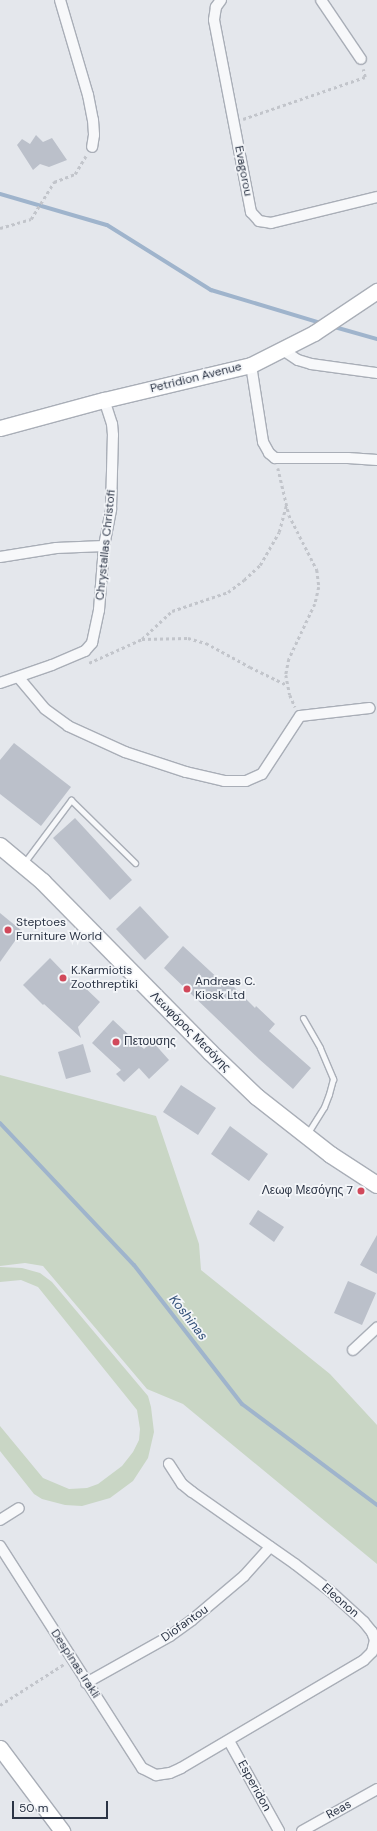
<!DOCTYPE html>
<html>
<head>
<meta charset="utf-8">
<style>
  body { margin:0 }
  #map { position:relative; width:377px; height:1831px; overflow:hidden; background:#e4e7ec; font-family:"DM Sans",sans-serif }
  div>[style] { position:absolute }
  .green>* { inset:0; background:#c9d6c5 }
  .stream>* { height:4px; margin:-2px; padding:0 2px; transform-origin:2px; border-radius:2px; background:#9fb4cc }
  .building>* { inset:0; background:#bbc0ca }
  .path>* { height:2.5px; margin-top:-1.25px; transform-origin:0; background:repeating-linear-gradient(90deg,#c2c5cb 0 3px,transparent 0 6px) }
  .roads { filter:drop-shadow(1px 0 #a9aeb7) drop-shadow(-1px 0 #a9aeb7) drop-shadow(0 1px #a9aeb7) drop-shadow(0 -1px #a9aeb7) }
  .lane>* { height:5px; margin:-2.5px; padding:0 2.5px; transform-origin:2.5px; border-radius:2.5px; background:#f7f8fa }
  .street>* { height:10px; margin:-5px; padding:0 5px; transform-origin:5px; border-radius:5px; background:#f7f8fa }
  .secondary>* { height:15px; margin:-7.5px; padding:0 7.5px; transform-origin:7.5px; border-radius:7.5px; background:#fff }
  .primary>* { height:16px; margin:-8px; padding:0 8px; transform-origin:8px; border-radius:8px; background:#fff }
  .dots>* { width:11px; height:11px; translate:-50% -50%; box-sizing:border-box; border:2px solid #f4f6f9; border-radius:50% }
  span { translate:-50% -50%; white-space:nowrap; text-align:center; line-height:1.15; -webkit-text-stroke:3.5px #f4f6f9; paint-order:stroke }
  .street-label { font-size:12px; color:#2b3445 }
  .poi-label { font-size:12px; color:#2b3445 }
  .left { translate:0 -50%; text-align:left }
  .right { translate:-100% -50%; text-align:right }
  .water-label { font-size:13px; color:#34527a; font-style:italic }
  .scale { position:absolute; left:12px; top:1801px; width:96px; height:18px; box-sizing:border-box; border:2px solid #2b3445; border-top:0; padding-left:5px; font-size:12px; line-height:14px; white-space:nowrap; color:#2b3445; -webkit-text-stroke:3px #f4f6f9; paint-order:stroke }
</style>
</head>
<body>
<div id="map">
  <div class="green">
    <div style="clip-path:polygon(0 1075px,156px 1116px,199px 1244px,201px 1270px,330px 1374px,377px 1425px,377px 1564px,183px 1404px,147px 1389px,43px 1266px,25px 1263px,0 1266px)"></div>
    <div style="clip-path:polygon(0 1267px,22px 1268px,40px 1273px,52px 1282px,148px 1396px,151px 1407px,154px 1432px,148px 1458px,133px 1481px,110px 1498px,82px 1506px,65px 1505px,42px 1499px,34px 1494px,0 1451px,0 1426px,43px 1478px,69px 1489px,87px 1488px,98px 1484px,122px 1466px,133px 1452px,139px 1440px,140px 1429px,137px 1410px,38px 1287px,21px 1280px,0 1282px)"></div>
  </div>
  <div class="stream">
    <div style="left:0;top:194px;width:111px;rotate:16.2deg"></div>
    <div style="left:107px;top:225px;width:123px;rotate:32deg"></div>
    <div style="left:211px;top:290px;width:115px;rotate:16.7deg"></div>
    <div style="left:331px;top:326px;width:48px;rotate:15.8deg"></div>
    <div style="left:0;top:1123px;width:195px;rotate:46.7deg"></div>
    <div style="left:134px;top:1265px;width:176px;rotate:52.2deg"></div>
    <div style="left:242px;top:1404px;width:169px;rotate:36.8deg"></div>
  </div>
  <div class="building">
    <div style="clip-path:polygon(36px 135px,43px 142px,52px 138px,67px 160px,49px 167px,40px 164px,33px 170px,17px 145px,22px 139px,30px 144px)"></div>
    <div style="clip-path:polygon(14px 743px,71px 787px,41px 826px,0 794px,0 760px)"></div>
    <div style="clip-path:polygon(75px 818px,132px 880px,110px 900px,53px 838px)"></div>
    <div style="clip-path:polygon(140px 906px,169px 937px,145px 960px,116px 929px)"></div>
    <div style="clip-path:polygon(0 913px,22px 931px,0 962px)"></div>
    <div style="clip-path:polygon(183px 946px,223px 983px,226px 979px,255px 1008px,256px 1006px,275px 1024px,269px 1031px,311px 1068px,293px 1089px,259px 1059px,164px 968px)"></div>
    <div style="clip-path:polygon(50px 958px,76px 985px,79px 982px,100px 1002px,78px 1027px,81px 1038px,44px 1004px,43px 1005px,23px 985px)"></div>
    <div style="clip-path:polygon(113px 1020px,144px 1049px,152px 1041px,169px 1060px,149px 1079px,139px 1068px,124px 1082px,116px 1074px,121px 1070px,92px 1043px)"></div>
    <div style="clip-path:polygon(83px 1044px,91px 1072px,66px 1079px,58px 1052px)"></div>
    <div style="clip-path:polygon(181px 1085px,216px 1108px,198px 1135px,163px 1112px)"></div>
    <div style="clip-path:polygon(230px 1126px,268px 1154px,249px 1181px,211px 1154px)"></div>
    <div style="clip-path:polygon(258px 1210px,284px 1227px,274px 1242px,249px 1224px)"></div>
    <div style="clip-path:polygon(377px 1235px,377px 1274px,360px 1265px)"></div>
    <div style="clip-path:polygon(348px 1281px,376px 1293px,362px 1325px,334px 1313px)"></div>
  </div>
  <div class="path">
    <div style="left:243px;top:119px;width:129px;rotate:-19deg"></div>
    <div style="left:365px;top:77px;width:8px;rotate:-104deg"></div>
    <div style="left:0;top:228px;width:32px;rotate:-16deg"></div>
    <div style="left:31px;top:219px;width:44px;rotate:-58.1deg"></div>
    <div style="left:54px;top:182px;width:22px;rotate:-21deg"></div>
    <div style="left:75px;top:174px;width:21px;rotate:-59deg"></div>
    <div style="left:278px;top:468px;width:48px;rotate:76.8deg"></div>
    <div style="left:289px;top:515px;width:62px;rotate:63deg"></div>
    <div style="left:317px;top:570px;width:17px;rotate:83deg"></div>
    <div style="left:319px;top:587px;width:17px;rotate:103deg"></div>
    <div style="left:315px;top:604px;width:61px;rotate:115.3deg"></div>
    <div style="left:289px;top:659px;width:16px;rotate:101deg"></div>
    <div style="left:286px;top:675px;width:20px;rotate:79deg"></div>
    <div style="left:290px;top:695px;width:13px;rotate:67deg"></div>
    <div style="left:142px;top:639px;width:41px;rotate:-43deg"></div>
    <div style="left:172px;top:611px;width:59px;rotate:-18.7deg"></div>
    <div style="left:228px;top:592px;width:20px;rotate:-37deg"></div>
    <div style="left:244px;top:580px;width:22px;rotate:-43deg"></div>
    <div style="left:260px;top:565px;width:38px;rotate:-60deg"></div>
    <div style="left:279px;top:532px;width:28px;rotate:-75deg"></div>
    <div style="left:89px;top:663px;width:58px;rotate:-24.4deg"></div>
    <div style="left:142px;top:639px;width:46px;rotate:-1.2deg"></div>
    <div style="left:188px;top:638px;width:19px;rotate:16deg"></div>
    <div style="left:206px;top:643px;width:50px;rotate:28.6deg"></div>
    <div style="left:250px;top:667px;width:41px;rotate:25.9deg"></div>
    <div style="left:0;top:1705px;width:76px;rotate:-32.6deg"></div>
  </div>
  <div class="roads">
    <div class="lane">
      <div style="left:24px;top:863px;width:79px;rotate:-53.3deg"></div>
      <div style="left:71px;top:800px;width:90px;rotate:44.5deg"></div>
      <div style="left:303px;top:1018px;width:34px;rotate:60deg"></div>
      <div style="left:320px;top:1048px;width:34px;rotate:67deg"></div>
      <div style="left:333px;top:1079px;width:16px;rotate:105deg"></div>
      <div style="left:329px;top:1094px;width:14px;rotate:111deg"></div>
      <div style="left:324px;top:1107px;width:32px;rotate:122deg"></div>
    </div>
    <div class="street">
      <div style="left:60px;top:0;width:99px;rotate:73.6deg"></div>
      <div style="left:88px;top:95px;width:25px;rotate:79deg"></div>
      <div style="left:93px;top:120px;width:15px;rotate:86deg"></div>
      <div style="left:94px;top:135px;width:12px;rotate:99deg"></div>
      <div style="left:221px;top:0;width:9px;rotate:126deg"></div>
      <div style="left:216px;top:7px;width:13px;rotate:99deg"></div>
      <div style="left:214px;top:20px;width:196px;rotate:79.1deg"></div>
      <div style="left:251px;top:212px;width:12px;rotate:48deg"></div>
      <div style="left:259px;top:221px;width:12px;rotate:9deg"></div>
      <div style="left:271px;top:223px;width:109px;rotate:-13.8deg"></div>
      <div style="left:321px;top:0;width:71px;rotate:55.9deg"></div>
      <div style="left:283px;top:350px;width:18px;rotate:34deg"></div>
      <div style="left:298px;top:360px;width:14px;rotate:17deg"></div>
      <div style="left:311px;top:364px;width:67px;rotate:7.8deg"></div>
      <div style="left:251px;top:365px;width:78px;rotate:81.1deg"></div>
      <div style="left:263px;top:442px;width:13px;rotate:61deg"></div>
      <div style="left:269px;top:453px;width:8px;rotate:40deg"></div>
      <div style="left:275px;top:458px;width:73px"></div>
      <div style="left:348px;top:458px;width:29px;rotate:4deg"></div>
      <div style="left:0;top:557px;width:57px;rotate:-9.1deg"></div>
      <div style="left:56px;top:548px;width:48px;rotate:-2.4deg"></div>
      <div style="left:19px;top:678px;width:40px;rotate:50deg"></div>
      <div style="left:45px;top:709px;width:29px;rotate:36deg"></div>
      <div style="left:68px;top:726px;width:63px;rotate:24.5deg"></div>
      <div style="left:125px;top:752px;width:64px;rotate:18.2deg"></div>
      <div style="left:186px;top:772px;width:39px;rotate:13deg"></div>
      <div style="left:224px;top:781px;width:22px"></div>
      <div style="left:246px;top:781px;width:17px;rotate:-24deg"></div>
      <div style="left:262px;top:774px;width:69px;rotate:-56.8deg"></div>
      <div style="left:300px;top:716px;width:70px;rotate:-6.5deg"></div>
      <div style="left:0;top:683px;width:55px;rotate:-19.1deg"></div>
      <div style="left:52px;top:665px;width:36px;rotate:-23deg"></div>
      <div style="left:85px;top:651px;width:11px;rotate:-49deg"></div>
      <div style="left:92px;top:643px;width:34px;rotate:-78deg"></div>
      <div style="left:99px;top:610px;width:64px;rotate:-85.5deg"></div>
      <div style="left:104px;top:546px;width:38px;rotate:-79deg"></div>
      <div style="left:111px;top:509px;width:74px;rotate:-88.5deg"></div>
      <div style="left:113px;top:435px;width:11px;rotate:-95deg"></div>
      <div style="left:112px;top:424px;width:25px;rotate:-108deg"></div>
      <div style="left:353px;top:1350px;width:33px;rotate:-43deg"></div>
      <div style="left:0;top:1520px;width:22px;rotate:-32deg"></div>
      <div style="left:0;top:1546px;width:264px;rotate:57.4deg"></div>
      <div style="left:142px;top:1768px;width:16px;rotate:27deg"></div>
      <div style="left:156px;top:1775px;width:14px;rotate:-8deg"></div>
      <div style="left:170px;top:1773px;width:12px;rotate:-24deg"></div>
      <div style="left:181px;top:1768px;width:212px;rotate:-30.5deg"></div>
      <div style="left:364px;top:1660px;width:11px;rotate:-45deg"></div>
      <div style="left:372px;top:1652px;width:12px;rotate:-76deg"></div>
      <div style="left:375px;top:1640px;width:9px;rotate:-111deg"></div>
      <div style="left:372px;top:1632px;width:13px;rotate:-129deg"></div>
      <div style="left:364px;top:1622px;width:46px;rotate:-137.6deg"></div>
      <div style="left:330px;top:1591px;width:44px;rotate:-142.4deg"></div>
      <div style="left:295px;top:1564px;width:126px;rotate:-145deg"></div>
      <div style="left:192px;top:1492px;width:13px;rotate:-141deg"></div>
      <div style="left:182px;top:1484px;width:24px;rotate:-123deg"></div>
      <div style="left:86px;top:1683px;width:96px;rotate:-29.2deg"></div>
      <div style="left:170px;top:1636px;width:27px;rotate:-36deg"></div>
      <div style="left:192px;top:1620px;width:68px;rotate:-40.2deg"></div>
      <div style="left:244px;top:1576px;width:39px;rotate:-48deg"></div>
      <div style="left:229px;top:1741px;width:103px;rotate:60.9deg"></div>
      <div style="left:302px;top:1831px;width:86px;rotate:-29.2deg"></div>
    </div>
    <div class="secondary">
      <div style="left:0;top:428px;width:108px;rotate:-15.1deg"></div>
      <div style="left:104px;top:400px;width:151px;rotate:-13.4deg"></div>
      <div style="left:251px;top:365px;width:71px;rotate:-26.9deg"></div>
      <div style="left:314px;top:333px;width:76px;rotate:-33.7deg"></div>
      <div style="left:0;top:1748px;width:104px;rotate:53.2deg"></div>
    </div>
    <div class="primary">
      <div style="left:0;top:846px;width:56px;rotate:39.9deg"></div>
      <div style="left:43px;top:882px;width:238px;rotate:45.5deg"></div>
      <div style="left:210px;top:1052px;width:65px;rotate:43.8deg"></div>
      <div style="left:257px;top:1097px;width:94px;rotate:38.1deg"></div>
      <div style="left:331px;top:1155px;width:55px;rotate:33.1deg"></div>
    </div>
  </div>
  <div class="dots">
    <div style="left:8px;top:930px;background:#d1495b"></div>
    <div style="left:63px;top:978px;background:#d1495b"></div>
    <div style="left:187px;top:989px;background:#d1495b"></div>
    <div style="left:116px;top:1042px;background:#d1495b"></div>
    <div style="left:361px;top:1191px;background:#d1495b"></div>
  </div>
  <div class="street-label">
    <span style="left:243px;top:171px;rotate:79deg">Evagorou</span>
    <span style="left:196px;top:378px;rotate:-14deg">Petridion Avenue</span>
    <span style="left:106px;top:545px;rotate:-84deg">Chrystallas Christofi</span>
    <span style="left:190px;top:1032px;rotate:45deg">Λεωφόρος Μεσόγης</span>
    <span style="left:340px;top:1601px;rotate:41deg">Eleonon</span>
    <span style="left:185px;top:1624px;rotate:-35deg">Diofantou</span>
    <span style="left:75px;top:1664px;rotate:57deg">Despinas Irakli</span>
    <span style="left:254px;top:1786px;rotate:61deg">Esperidon</span>
    <span style="left:339px;top:1810px;rotate:-29deg">Reas</span>
  </div>
  <div class="poi-label">
    <span class="left" style="left:16px;top:930px">Steptoes<br>Furniture World</span>
    <span class="left" style="left:71px;top:978px">K.Karmiotis<br>Zoothreptiki</span>
    <span class="left" style="left:195px;top:989px">Andreas C.<br>Kiosk Ltd</span>
    <span class="left" style="left:124px;top:1042px">Πετουσης</span>
    <span class="right" style="left:353px;top:1191px">Λεωφ Μεσόγης 7</span>
  </div>
  <div class="water-label">
    <span style="left:188px;top:1318px;rotate:52deg">Koshinas</span>
  </div>
  <div class="scale">50 m</div>
</div>
</body>
</html>
